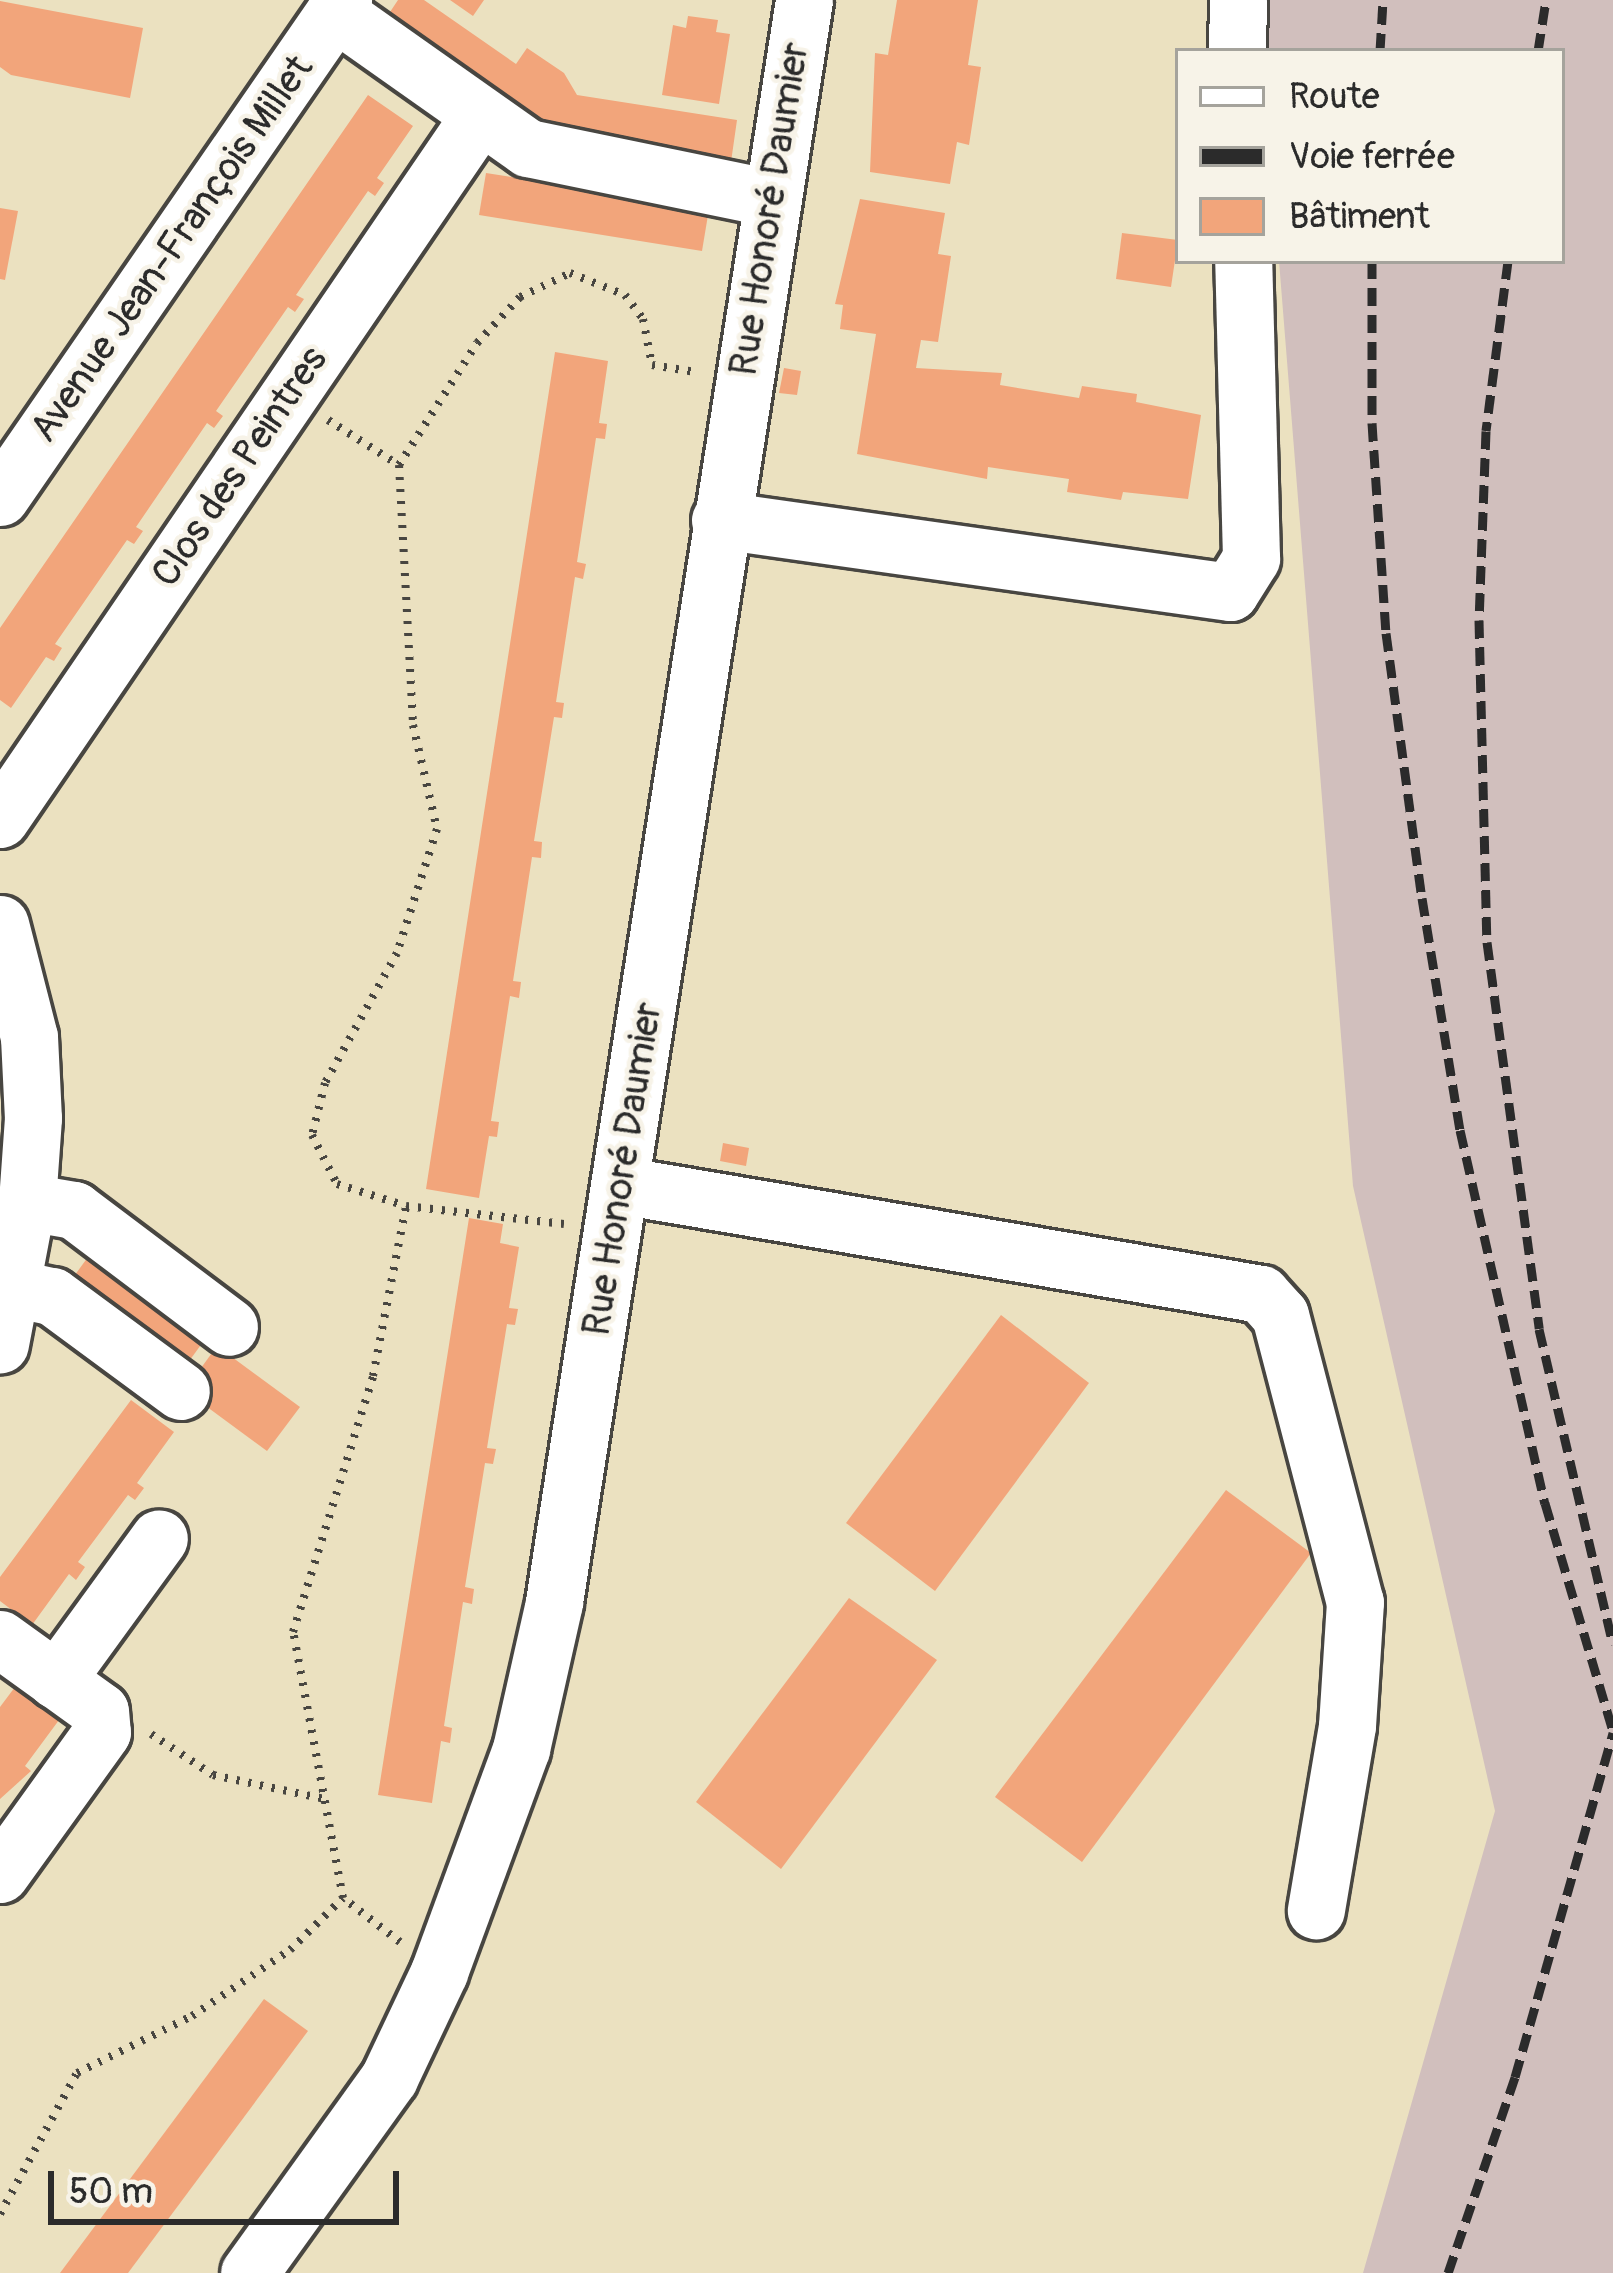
<!DOCTYPE html>
<html>
<head>
<meta charset="utf-8">
<style>
  body { margin:0 }
  #map { position:relative; width:1613px; height:2273px; overflow:hidden; background:#ebe1c0; font-family:Pangolin,sans-serif }
  div>[style] { position:absolute }
  .industrial>* { inset:0; background:#d1bfbd }
  .building>* { inset:0; background:#f2a57b }
  .path>* { height:8px; margin-top:-4px; transform-origin:0; background:repeating-linear-gradient(90deg,#484641 0 3px,transparent 0 12px) }
  .roads { filter:drop-shadow(3px 0 #484641) drop-shadow(-3px 0 #484641) drop-shadow(0 3px #484641) drop-shadow(0 -3px #484641) }
  .minor>* { height:57px; margin:-28.5px; padding:0 28.5px; transform-origin:28.5px; border-radius:28.5px; background:#fff }
  .rail>* { height:9px; margin-top:-4.5px; transform-origin:0; background:repeating-linear-gradient(90deg,#2b2b2b 0 18px,transparent 0 27px) }
  span { translate:-50% -50%; white-space:nowrap; text-align:center; line-height:1.15; -webkit-text-stroke:9px #f7f3e8; paint-order:stroke }
  .street-label { font-size:39px; color:#2b2b2b }
  .legend { position:absolute; left:1175px; top:48px; width:390px; height:216px; box-sizing:border-box; background:#f7f3e8; border:3px solid #a5a39c; margin:0; padding:15px 21px; list-style:none; font-size:36px; color:#2b2b2b }
  .legend li { display:flex; align-items:center; gap:24px; height:60px }
  .legend b { width:60px; border:3px solid #a5a39c }
  .scale { position:absolute; left:48px; top:2171px; width:351px; height:54px; box-sizing:border-box; border:6px solid #2b2b2b; border-top:0; padding-left:15px; font-size:36px; line-height:42px; white-space:nowrap; color:#2b2b2b; -webkit-text-stroke:9px #f7f3e8; paint-order:stroke }
</style>
</head>
<body>
<div id="map">
  <div class="industrial">
    <div style="clip-path:polygon(1270px 0,1613px 0,1613px 2273px,1363px 2273px,1495px 1811px,1353px 1186px,1279px 261px,1562px 261px,1562px 51px,1267px 51px)"></div>
  </div>
  <div class="building">
    <div style="clip-path:polygon(398px 0,424px 0,516px 64px,527px 48px,564px 73px,577px 95px,737px 120px,731px 162px,540px 132px,382px 24px)"></div>
    <div style="clip-path:polygon(450px 0,484px 0,473px 16px)"></div>
    <div style="clip-path:polygon(897px 0,978px 0,968px 65px,981px 67px,969px 145px,957px 142px,950px 184px,870px 172px,875px 53px,888px 55px)"></div>
    <div style="clip-path:polygon(0 1px,143px 28px,130px 98px,11px 75px,0 67px)"></div>
    <div style="clip-path:polygon(688px 16px,718px 20px,716px 32px,730px 34px,719px 104px,662px 95px,673px 25px,686px 28px)"></div>
    <div style="clip-path:polygon(368px 95px,413px 126px,377px 178px,384px 183px,375px 196px,368px 191px,296px 295px,304px 299px,295px 312px,288px 307px,216px 411px,223px 416px,214px 428px,207px 423px,136px 527px,143px 531px,134px 544px,127px 540px,55px 644px,62px 648px,54px 661px,46px 657px,11px 708px,0 700px,0 628px)"></div>
    <div style="clip-path:polygon(486px 173px,709px 209px,702px 251px,479px 215px)"></div>
    <div style="clip-path:polygon(860px 199px,945px 213px,938px 254px,951px 256px,938px 342px,921px 340px,916px 368px,1002px 373px,1000px 385px,1079px 398px,1082px 386px,1137px 394px,1136px 402px,1201px 415px,1188px 499px,1123px 492px,1121px 500px,1067px 492px,1069px 479px,988px 467px,987px 479px,857px 454px,876px 334px,840px 329px,843px 305px,835px 304px)"></div>
    <div style="clip-path:polygon(0 208px,18px 211px,5px 280px,0 279px)"></div>
    <div style="clip-path:polygon(1122px 233px,1178px 240px,1171px 287px,1116px 279px)"></div>
    <div style="clip-path:polygon(555px 352px,608px 361px,599px 423px,607px 424px,605px 439px,596px 438px,577px 562px,586px 564px,583px 579px,575px 577px,556px 702px,564px 703px,562px 718px,554px 717px,534px 841px,542px 842px,541px 858px,532px 857px,513px 981px,521px 982px,519px 998px,510px 996px,491px 1121px,499px 1122px,497px 1137px,489px 1136px,479px 1198px,426px 1189px)"></div>
    <div style="clip-path:polygon(784px 368px,801px 371px,797px 395px,779px 393px)"></div>
    <div style="clip-path:polygon(723px 1143px,749px 1148px,746px 1166px,720px 1161px)"></div>
    <div style="clip-path:polygon(469px 1218px,503px 1224px,500px 1243px,519px 1247px,509px 1308px,518px 1309px,515px 1325px,507px 1324px,487px 1448px,496px 1449px,493px 1464px,485px 1463px,465px 1587px,474px 1589px,472px 1604px,463px 1602px,444px 1726px,452px 1728px,450px 1743px,441px 1741px,432px 1803px,378px 1795px)"></div>
    <div style="clip-path:polygon(96px 1246px,211px 1331px,187px 1364px,72px 1279px)"></div>
    <div style="clip-path:polygon(1001px 1315px,1089px 1383px,935px 1591px,846px 1523px)"></div>
    <div style="clip-path:polygon(217px 1346px,300px 1407px,267px 1451px,199px 1401px,193px 1379px)"></div>
    <div style="clip-path:polygon(131px 1400px,174px 1432px,137px 1483px,144px 1488px,135px 1500px,128px 1495px,78px 1562px,85px 1567px,76px 1580px,69px 1574px,32px 1625px,0 1601px,0 1577px)"></div>
    <div style="clip-path:polygon(1226px 1490px,1311px 1553px,1082px 1862px,995px 1797px)"></div>
    <div style="clip-path:polygon(849px 1598px,937px 1660px,781px 1869px,696px 1802px)"></div>
    <div style="clip-path:polygon(18px 1683px,62px 1716px,25px 1766px,31px 1771px,0 1799px,0 1707px)"></div>
    <div style="clip-path:polygon(264px 1999px,308px 2031px,128px 2273px,60px 2273px)"></div>
  </div>
  <div class="path">
    <div style="left:328px;top:420px;width:84px;rotate:32.4deg"></div>
    <div style="left:399px;top:465px;width:260px;rotate:86.9deg"></div>
    <div style="left:413px;top:725px;width:107px;rotate:77deg"></div>
    <div style="left:437px;top:829px;width:130px;rotate:107.9deg"></div>
    <div style="left:397px;top:953px;width:149px;rotate:119deg"></div>
    <div style="left:325px;top:1083px;width:54px;rotate:104deg"></div>
    <div style="left:312px;top:1135px;width:55px;rotate:63deg"></div>
    <div style="left:337px;top:1184px;width:72px;rotate:17.7deg"></div>
    <div style="left:406px;top:1206px;width:159px;rotate:6.5deg"></div>
    <div style="left:399px;top:465px;width:145px;rotate:-57.4deg"></div>
    <div style="left:477px;top:343px;width:63px;rotate:-46.9deg"></div>
    <div style="left:520px;top:297px;width:55px;rotate:-25.6deg"></div>
    <div style="left:570px;top:273px;width:59px;rotate:21.8deg"></div>
    <div style="left:625px;top:295px;width:30px;rotate:53deg"></div>
    <div style="left:643px;top:319px;width:47px;rotate:78.9deg"></div>
    <div style="left:652px;top:365px;width:44px;rotate:9.2deg"></div>
    <div style="left:151px;top:1734px;width:74px;rotate:33.5deg"></div>
    <div style="left:213px;top:1775px;width:115px;rotate:12.1deg"></div>
    <div style="left:400px;top:1942px;width:72px;rotate:-142.3deg"></div>
    <div style="left:343px;top:1898px;width:271px;rotate:-100.6deg"></div>
    <div style="left:293px;top:1632px;width:268px;rotate:-72.6deg"></div>
    <div style="left:373px;top:1376px;width:173px;rotate:-79deg"></div>
    <div style="left:0;top:2214px;width:161px;rotate:-61.4deg"></div>
    <div style="left:77px;top:2073px;width:128px;rotate:-26.4deg"></div>
    <div style="left:192px;top:2016px;width:118px;rotate:-34deg"></div>
    <div style="left:290px;top:1950px;width:74px;rotate:-44.5deg"></div>
  </div>
  <div class="roads">
    <div class="minor">
      <div style="left:335px;top:12px;width:236px;rotate:35.2deg"></div>
      <div style="left:528px;top:148px;width:249px;rotate:11.6deg"></div>
      <div style="left:1237px;top:51px;width:51px;rotate:-88.9deg"></div>
      <div style="left:0;top:497px;width:604px;rotate:-55.39deg"></div>
      <div style="left:720px;top:520px;width:515px;rotate:8.04deg"></div>
      <div style="left:1230px;top:592px;width:40px;rotate:-58deg"></div>
      <div style="left:1251px;top:558px;width:297px;rotate:-91.5deg"></div>
      <div style="left:0;top:819px;width:852px;rotate:-55.71deg"></div>
      <div style="left:0;top:924px;width:117px;rotate:75.6deg"></div>
      <div style="left:29px;top:1037px;width:81px;rotate:87.2deg"></div>
      <div style="left:33px;top:1118px;width:84px;rotate:94.1deg"></div>
      <div style="left:27px;top:1202px;width:145px;rotate:100.8deg"></div>
      <div style="left:620px;top:1185px;width:650px;rotate:9.65deg"></div>
      <div style="left:1261px;top:1294px;width:28px;rotate:48deg"></div>
      <div style="left:1280px;top:1315px;width:297px;rotate:75.4deg"></div>
      <div style="left:1355px;top:1602px;width:124px;rotate:93.7deg"></div>
      <div style="left:1347px;top:1726px;width:187px;rotate:99.6deg"></div>
      <div style="left:27px;top:1202px;width:48px;rotate:9.7deg"></div>
      <div style="left:74px;top:1210px;width:194px;rotate:37deg"></div>
      <div style="left:13px;top:1288px;width:40px;rotate:12deg"></div>
      <div style="left:52px;top:1296px;width:160px;rotate:36.4deg"></div>
      <div style="left:0;top:1639px;width:123px;rotate:35.8deg"></div>
      <div style="left:100px;top:1711px;width:21px;rotate:85deg"></div>
      <div style="left:102px;top:1732px;width:175px;rotate:125.7deg"></div>
      <div style="left:56px;top:1680px;width:175px;rotate:-54deg"></div>
      <div style="left:249px;top:2273px;width:240px;rotate:-54.3deg"></div>
      <div style="left:389px;top:2078px;width:117px;rotate:-64.7deg"></div>
      <div style="left:439px;top:1972px;width:238px;rotate:-69.8deg"></div>
      <div style="left:521px;top:1749px;width:151px;rotate:-77.3deg"></div>
      <div style="left:554px;top:1602px;width:1621px;rotate:-81.13deg"></div>
    </div>
  </div>
  <div class="rail">
    <div style="left:1380px;top:51px;width:51px;rotate:-86.6deg"></div>
    <div style="left:1538px;top:51px;width:52px;rotate:-81.1deg"></div>
    <div style="left:1372px;top:261px;width:162px;rotate:90deg"></div>
    <div style="left:1372px;top:423px;width:210px;rotate:86.2deg"></div>
    <div style="left:1386px;top:633px;width:267px;rotate:82.3deg"></div>
    <div style="left:1422px;top:898px;width:235px;rotate:80.7deg"></div>
    <div style="left:1460px;top:1130px;width:383px;rotate:77.2deg"></div>
    <div style="left:1545px;top:1503px;width:238px;rotate:73.4deg"></div>
    <div style="left:1508px;top:261px;width:171px;rotate:97.4deg"></div>
    <div style="left:1486px;top:431px;width:189px;rotate:92.1deg"></div>
    <div style="left:1479px;top:620px;width:322px;rotate:88.6deg"></div>
    <div style="left:1487px;top:942px;width:390px;rotate:82.3deg"></div>
    <div style="left:1539px;top:1329px;width:324px;rotate:76.8deg"></div>
    <div style="left:1448px;top:2273px;width:207px;rotate:-71.1deg"></div>
    <div style="left:1515px;top:2077px;width:358px;rotate:-74.1deg"></div>
  </div>
  <div class="street-label">
    <span style="left:770px;top:209px;rotate:-81deg">Rue Honoré Daumier</span>
    <span style="left:172px;top:249px;rotate:-55deg">Avenue Jean-François Millet</span>
    <span style="left:240px;top:467px;rotate:-56deg">Clos des Peintres</span>
    <span style="left:623px;top:1169px;rotate:-81deg">Rue Honoré Daumier</span>
  </div>
  <ul class="legend">
  <li><b style="height:15px;background:#fff"></b>Route</li>
  <li><b style="height:15px;background:#2b2b2b"></b>Voie ferrée</li>
  <li><b style="height:33px;background:#f2a57b"></b>Bâtiment</li>
  </ul>
  <div class="scale">50 m</div>
</div>
</body>
</html>
